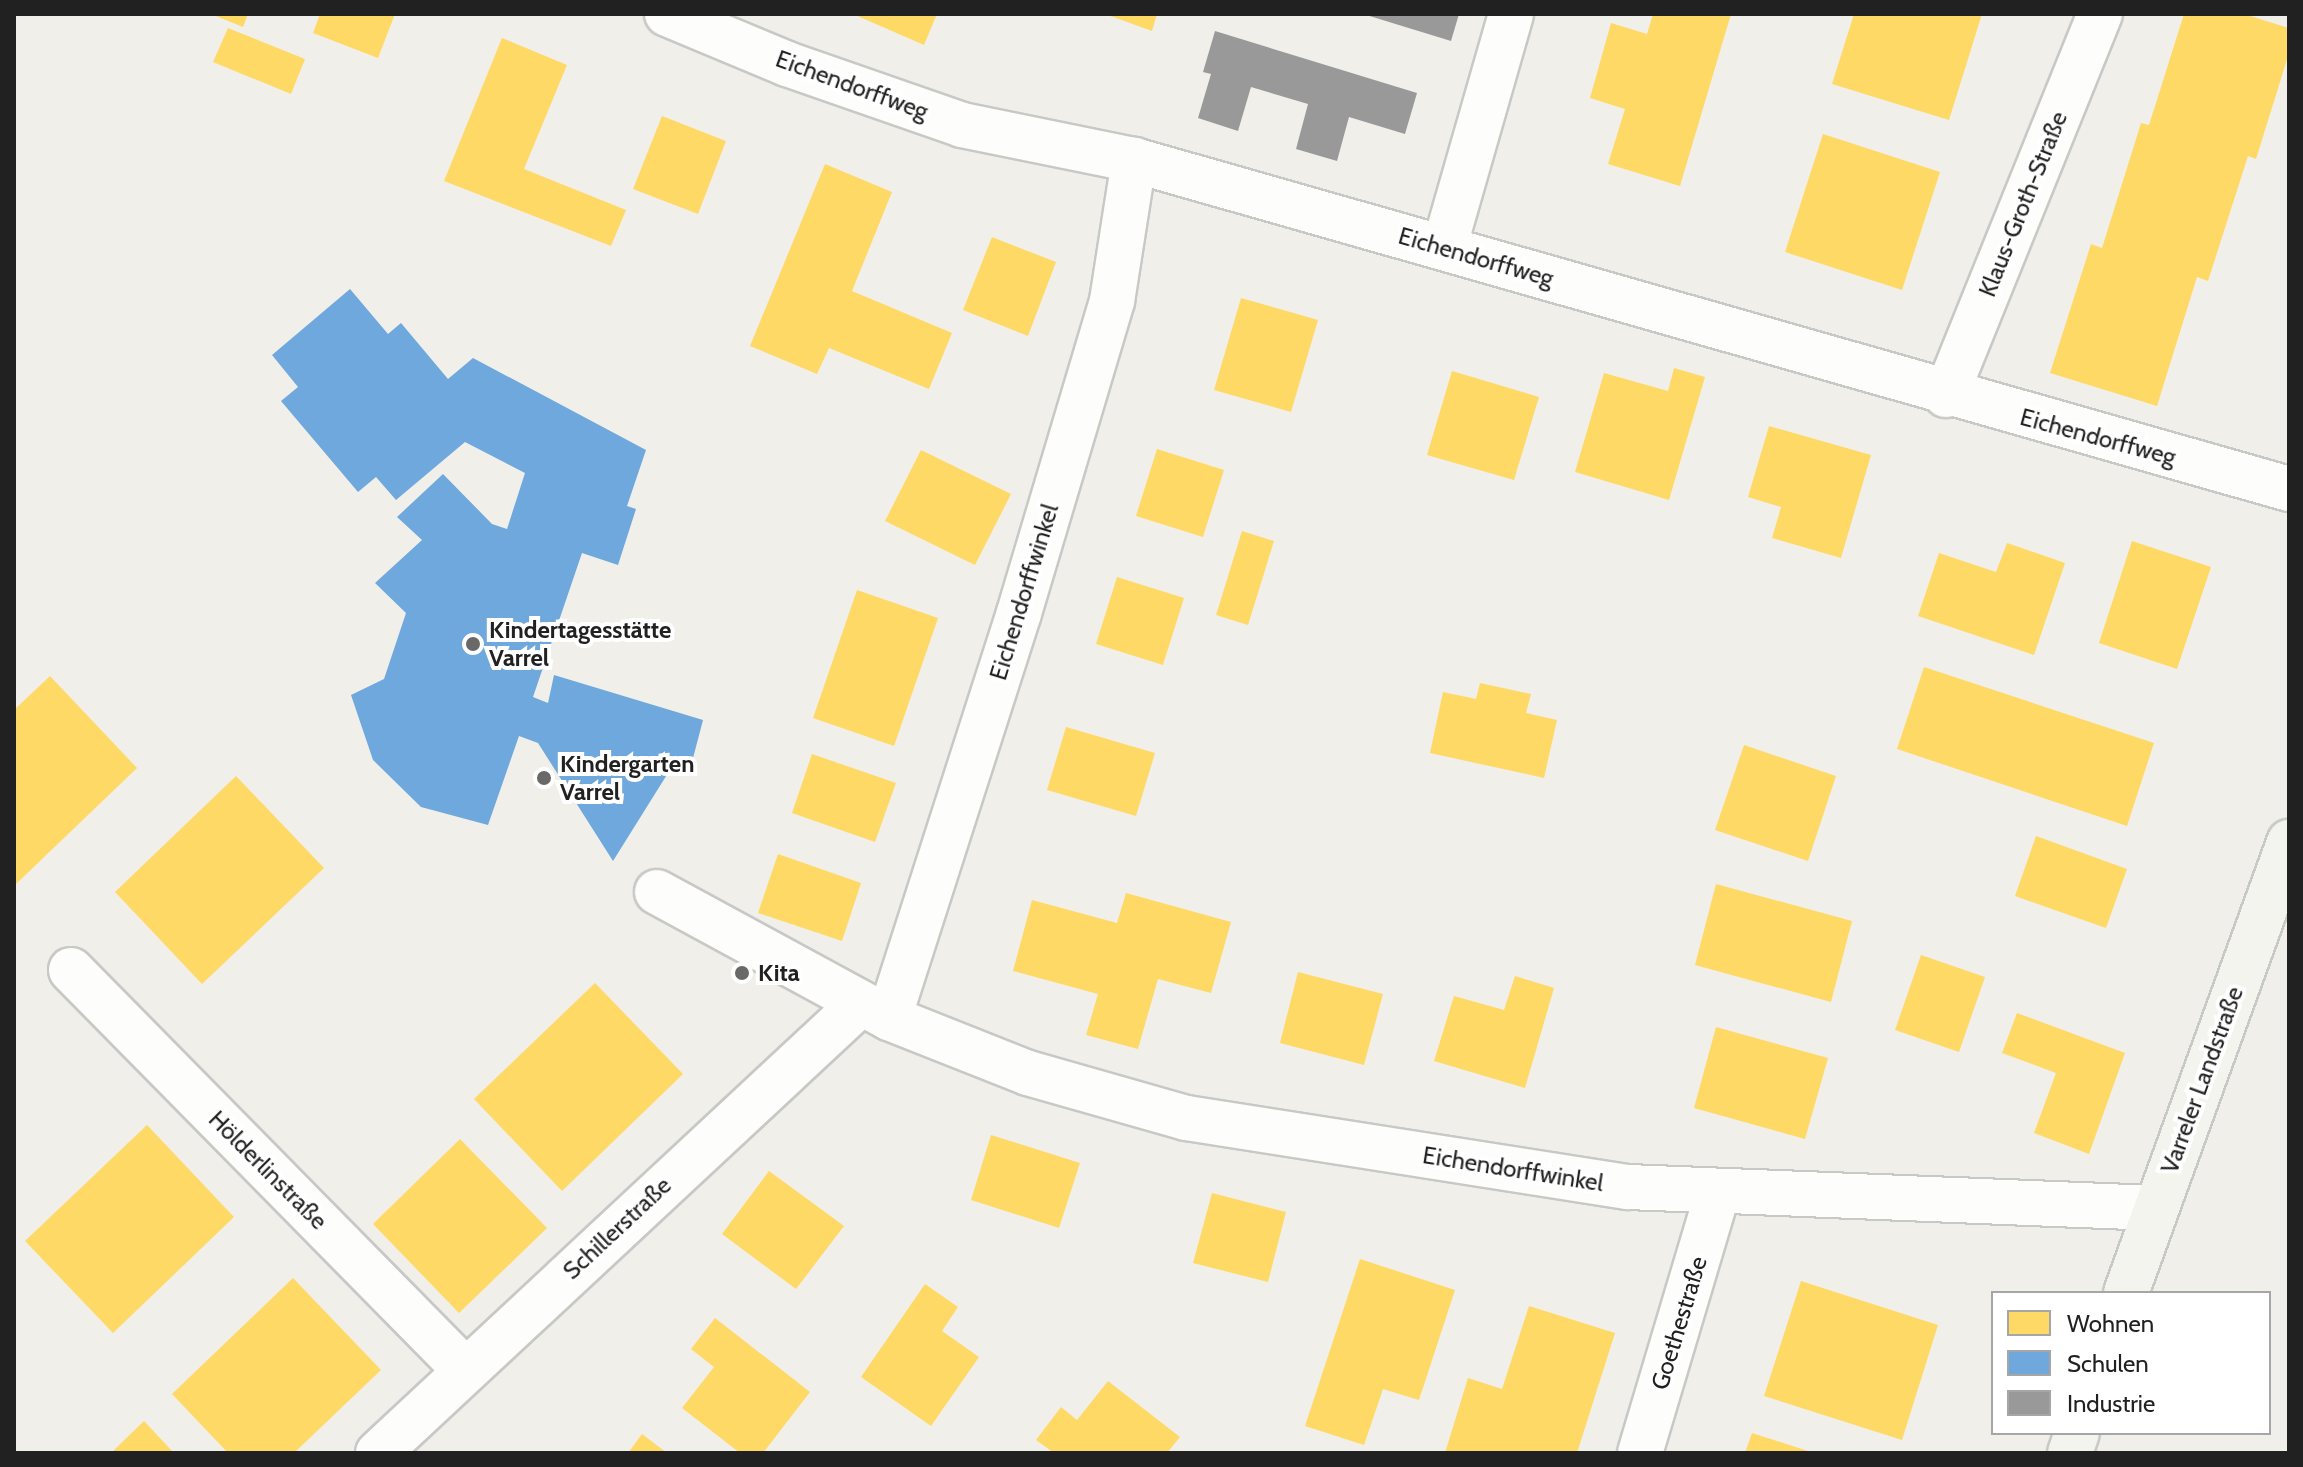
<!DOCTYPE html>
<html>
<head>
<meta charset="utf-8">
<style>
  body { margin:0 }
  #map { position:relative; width:2303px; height:1467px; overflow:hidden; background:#f0efea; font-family:Cabin,sans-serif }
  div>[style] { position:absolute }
  .homes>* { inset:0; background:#ffd966 }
  .schools>* { inset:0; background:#6fa8dc }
  .industry>* { inset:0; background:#999 }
  .roads { filter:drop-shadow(2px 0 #c8c8c6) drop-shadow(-2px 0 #c8c8c6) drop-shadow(0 2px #c8c8c6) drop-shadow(0 -2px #c8c8c6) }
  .minor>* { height:44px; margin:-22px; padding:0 22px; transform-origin:22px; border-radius:22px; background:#fdfdfc }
  .secondary>* { height:44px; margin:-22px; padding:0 22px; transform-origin:22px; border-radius:22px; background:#f3f4ed }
  .dots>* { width:22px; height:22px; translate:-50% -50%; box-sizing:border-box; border:4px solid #fff; border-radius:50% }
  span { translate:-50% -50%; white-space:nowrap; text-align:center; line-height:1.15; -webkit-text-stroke:8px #fff; paint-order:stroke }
  .street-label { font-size:24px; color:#212121 }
  .poi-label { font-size:24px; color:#212121; font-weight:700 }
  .left { translate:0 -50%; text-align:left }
  .frame { position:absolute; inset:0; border:16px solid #212121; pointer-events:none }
  .legend { position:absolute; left:1991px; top:1291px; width:280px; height:144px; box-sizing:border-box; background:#fff; border:2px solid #a6a6a6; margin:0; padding:10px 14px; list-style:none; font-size:24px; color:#212121 }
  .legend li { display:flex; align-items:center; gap:16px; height:40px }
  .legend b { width:40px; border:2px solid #a6a6a6 }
</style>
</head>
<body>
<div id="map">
  <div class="homes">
    <div style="clip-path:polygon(211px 14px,248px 14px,243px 27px)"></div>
    <div style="clip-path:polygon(320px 14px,395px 14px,378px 58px,313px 33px)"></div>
    <div style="clip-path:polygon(853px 14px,937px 14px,924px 45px)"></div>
    <div style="clip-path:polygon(1105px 14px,1157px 14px,1152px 31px)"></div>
    <div style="clip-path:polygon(1653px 14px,1731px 14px,1680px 186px,1608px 164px,1625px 109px,1590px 98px,1611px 23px,1647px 34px)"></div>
    <div style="clip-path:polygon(1854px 14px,1982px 14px,1949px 120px,1832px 84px)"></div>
    <div style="clip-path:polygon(2184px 14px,2244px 14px,2289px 28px,2289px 53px,2256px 159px,2248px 156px,2208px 281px,2197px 277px,2157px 406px,2050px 373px,2091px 244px,2102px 248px,2141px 123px,2149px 125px)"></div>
    <div style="clip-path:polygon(228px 28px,305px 59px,291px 94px,213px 62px)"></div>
    <div style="clip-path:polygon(502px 38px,567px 65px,524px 169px,626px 210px,611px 246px,444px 181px)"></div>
    <div style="clip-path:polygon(662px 116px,726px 141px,698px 214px,633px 189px)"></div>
    <div style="clip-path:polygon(1823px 134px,1940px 172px,1902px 290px,1785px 252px)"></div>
    <div style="clip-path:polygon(825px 164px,892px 192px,852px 291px,952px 333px,929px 389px,829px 348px,817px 374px,750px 346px)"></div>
    <div style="clip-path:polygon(992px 237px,1056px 262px,1028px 336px,963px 310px)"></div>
    <div style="clip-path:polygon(1241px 298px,1318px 320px,1291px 412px,1214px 390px)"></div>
    <div style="clip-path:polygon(1674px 368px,1705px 377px,1669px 500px,1575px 472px,1604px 373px,1668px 391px)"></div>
    <div style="clip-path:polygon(1452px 371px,1539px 397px,1514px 480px,1427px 455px)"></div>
    <div style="clip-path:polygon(1769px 426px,1871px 455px,1841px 558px,1772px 538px,1781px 507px,1748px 497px)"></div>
    <div style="clip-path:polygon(1157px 449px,1224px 470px,1203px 537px,1136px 516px)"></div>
    <div style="clip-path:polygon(921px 450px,1011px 494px,975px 565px,885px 521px)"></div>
    <div style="clip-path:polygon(1242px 531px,1274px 541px,1248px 625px,1216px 615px)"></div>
    <div style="clip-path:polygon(2132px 541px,2211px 567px,2177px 669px,2099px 643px)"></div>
    <div style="clip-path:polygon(2007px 543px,2065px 563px,2034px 655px,1918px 616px,1939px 553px,1996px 572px)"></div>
    <div style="clip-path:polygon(1117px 577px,1184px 598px,1163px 665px,1096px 644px)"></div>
    <div style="clip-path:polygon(857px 590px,938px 618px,894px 746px,813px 718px)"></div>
    <div style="clip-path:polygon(1924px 667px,2154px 743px,2127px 826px,1897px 749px)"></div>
    <div style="clip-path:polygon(50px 676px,137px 768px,16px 884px,14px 710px)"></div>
    <div style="clip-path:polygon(1480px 683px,1531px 694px,1526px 713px,1557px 720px,1544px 778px,1430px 753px,1443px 692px,1476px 699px)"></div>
    <div style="clip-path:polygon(1066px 727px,1155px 753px,1136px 816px,1047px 790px)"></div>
    <div style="clip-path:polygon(1744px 745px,1836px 776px,1808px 861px,1715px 830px)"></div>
    <div style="clip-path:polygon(812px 754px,896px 783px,875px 842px,792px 813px)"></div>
    <div style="clip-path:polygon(236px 776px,324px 868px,202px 984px,115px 892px)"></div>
    <div style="clip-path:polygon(2036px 836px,2127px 869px,2106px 928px,2015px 896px)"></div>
    <div style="clip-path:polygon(778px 854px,861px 883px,842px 941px,758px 913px)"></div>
    <div style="clip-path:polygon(1716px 884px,1852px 921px,1831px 1002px,1695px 965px)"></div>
    <div style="clip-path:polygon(1126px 893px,1231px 922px,1211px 993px,1158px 979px,1138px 1049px,1086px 1035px,1098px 994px,1013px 971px,1032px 900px,1117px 923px)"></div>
    <div style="clip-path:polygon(1921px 955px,1985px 977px,1959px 1052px,1895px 1030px)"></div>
    <div style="clip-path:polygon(1298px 972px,1383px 994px,1364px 1065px,1280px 1043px)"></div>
    <div style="clip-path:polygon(1515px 976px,1554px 988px,1525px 1088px,1434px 1061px,1454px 996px,1504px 1010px)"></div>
    <div style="clip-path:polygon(595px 983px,683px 1074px,562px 1191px,474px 1099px)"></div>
    <div style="clip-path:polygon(2017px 1013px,2125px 1053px,2089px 1154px,2034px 1133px,2056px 1073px,2002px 1053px)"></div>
    <div style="clip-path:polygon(1716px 1027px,1828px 1058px,1805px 1139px,1694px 1108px)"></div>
    <div style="clip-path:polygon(147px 1125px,234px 1217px,113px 1333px,25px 1241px)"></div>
    <div style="clip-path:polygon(991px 1135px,1080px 1163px,1059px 1228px,971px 1200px)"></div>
    <div style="clip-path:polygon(460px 1139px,547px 1228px,459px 1313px,373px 1224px)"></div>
    <div style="clip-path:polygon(769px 1171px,844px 1226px,796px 1289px,722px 1234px)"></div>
    <div style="clip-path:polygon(1212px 1193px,1286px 1212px,1268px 1282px,1193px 1263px)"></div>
    <div style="clip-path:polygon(1360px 1259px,1455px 1290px,1419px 1400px,1383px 1389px,1364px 1445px,1305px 1426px)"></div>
    <div style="clip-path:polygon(293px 1278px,381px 1370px,294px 1453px,228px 1453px,172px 1394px)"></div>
    <div style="clip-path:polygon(1801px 1281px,1938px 1325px,1902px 1440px,1764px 1396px)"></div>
    <div style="clip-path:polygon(925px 1284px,958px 1307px,942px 1331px,979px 1357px,931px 1426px,861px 1377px)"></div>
    <div style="clip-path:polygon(1529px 1306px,1615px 1333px,1577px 1453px,1445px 1453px,1468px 1378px,1502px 1389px)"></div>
    <div style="clip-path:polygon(715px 1318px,810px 1392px,763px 1453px,740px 1453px,682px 1408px,714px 1367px,691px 1349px)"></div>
    <div style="clip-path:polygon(1108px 1381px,1180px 1437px,1167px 1453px,1054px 1453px,1036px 1440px,1061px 1407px,1077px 1420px)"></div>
    <div style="clip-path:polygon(144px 1421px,174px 1453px,111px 1453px)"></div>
    <div style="clip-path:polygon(1752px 1433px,1811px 1452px,1811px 1453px,1745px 1453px)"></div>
    <div style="clip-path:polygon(642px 1434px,667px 1453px,628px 1453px)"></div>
  </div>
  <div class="schools">
    <div style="clip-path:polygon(350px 289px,388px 334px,401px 323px,448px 379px,473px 358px,646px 450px,627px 506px,636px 509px,618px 565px,582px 553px,533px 697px,548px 703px,554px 675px,703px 720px,692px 762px,678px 757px,613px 861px,538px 743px,519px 736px,488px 825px,421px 807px,373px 760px,351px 695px,384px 679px,406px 613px,375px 583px,422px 540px,397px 517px,443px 474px,492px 524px,507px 529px,525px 473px,465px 442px,396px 500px,376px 477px,358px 492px,281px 401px,298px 387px,272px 355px)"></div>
  </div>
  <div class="industry">
    <div style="clip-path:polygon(1363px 14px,1459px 14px,1451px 41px)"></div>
    <div style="clip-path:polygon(1215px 31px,1417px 93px,1405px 134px,1349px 117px,1337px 161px,1296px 149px,1308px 104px,1251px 87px,1238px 131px,1198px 118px,1211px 74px,1203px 72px)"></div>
  </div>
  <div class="roads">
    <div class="minor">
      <div style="left:667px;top:14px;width:130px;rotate:22.6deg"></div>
      <div style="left:787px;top:64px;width:185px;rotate:19.2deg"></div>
      <div style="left:962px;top:125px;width:176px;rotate:11.5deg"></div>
      <div style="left:1134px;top:160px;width:1201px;rotate:15.9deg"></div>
      <div style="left:1444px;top:248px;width:243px;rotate:-74deg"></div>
      <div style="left:1946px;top:395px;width:411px;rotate:-68deg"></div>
      <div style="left:657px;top:892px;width:264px;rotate:28.5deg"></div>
      <div style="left:889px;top:1018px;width:149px;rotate:21.6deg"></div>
      <div style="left:1028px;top:1073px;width:164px;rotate:15.9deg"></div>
      <div style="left:1186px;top:1118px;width:447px;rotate:8.9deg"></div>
      <div style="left:1628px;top:1187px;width:528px;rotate:2.28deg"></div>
      <div style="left:71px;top:970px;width:560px;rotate:45.43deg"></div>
      <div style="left:889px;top:1018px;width:425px;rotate:-72.2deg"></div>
      <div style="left:1019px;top:613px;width:326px;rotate:-73.4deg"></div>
      <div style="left:1112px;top:301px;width:143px;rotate:-81.1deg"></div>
      <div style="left:378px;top:1453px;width:657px;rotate:-42.97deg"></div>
      <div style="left:1640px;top:1453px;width:272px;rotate:-73.4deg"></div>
    </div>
    <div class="secondary">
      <div style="left:2126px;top:1293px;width:480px;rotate:-70.1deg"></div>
      <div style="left:2070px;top:1453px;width:21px;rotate:-71deg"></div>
    </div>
  </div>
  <div class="dots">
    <div style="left:473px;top:644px;background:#696967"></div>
    <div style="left:544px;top:778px;background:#696967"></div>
    <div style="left:742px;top:973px;background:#696967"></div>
  </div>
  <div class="street-label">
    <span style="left:852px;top:85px;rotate:20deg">Eichendorffweg</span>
    <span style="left:2023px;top:204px;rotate:-68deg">Klaus-Groth-Straße</span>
    <span style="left:1476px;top:257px;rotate:16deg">Eichendorffweg</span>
    <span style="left:2098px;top:437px;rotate:15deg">Eichendorffweg</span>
    <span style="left:1024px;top:592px;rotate:-73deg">Eichendorffwinkel</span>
    <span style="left:2202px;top:1080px;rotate:-70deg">Varreler Landstraße</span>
    <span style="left:1513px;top:1169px;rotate:9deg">Eichendorffwinkel</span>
    <span style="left:268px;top:1170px;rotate:45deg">Hölderlinstraße</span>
    <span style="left:617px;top:1228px;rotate:-43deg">Schillerstraße</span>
    <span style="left:1679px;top:1323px;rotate:-73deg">Goethestraße</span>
  </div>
  <div class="poi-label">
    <span class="left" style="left:489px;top:644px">Kindertagesstätte<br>Varrel</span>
    <span class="left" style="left:560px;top:778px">Kindergarten<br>Varrel</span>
    <span class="left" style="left:758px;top:973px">Kita</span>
  </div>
  <div class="frame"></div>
  <ul class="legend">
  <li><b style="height:22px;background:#ffd966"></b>Wohnen</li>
  <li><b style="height:22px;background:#6fa8dc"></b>Schulen</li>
  <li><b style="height:22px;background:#999"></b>Industrie</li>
  </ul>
</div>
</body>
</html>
